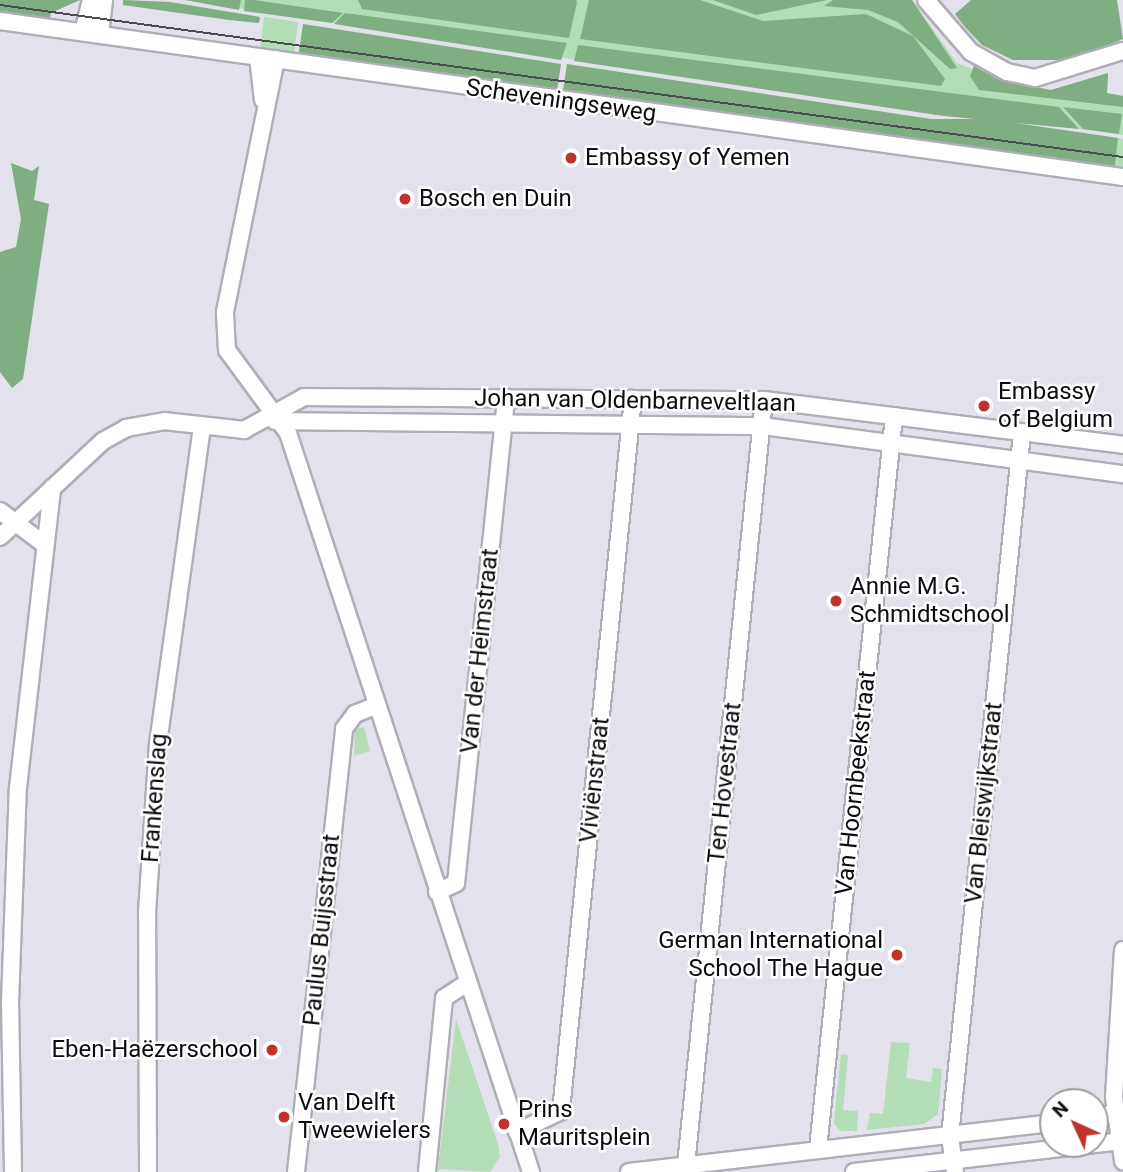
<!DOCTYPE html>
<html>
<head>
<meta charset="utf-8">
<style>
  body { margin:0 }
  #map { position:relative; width:1123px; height:1172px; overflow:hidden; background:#e2e1ec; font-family:Roboto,sans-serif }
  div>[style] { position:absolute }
  .green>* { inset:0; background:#b3ddb6 }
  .forest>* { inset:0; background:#7eae82 }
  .roads { filter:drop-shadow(2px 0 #afaeb8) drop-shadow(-2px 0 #afaeb8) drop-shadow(0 2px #afaeb8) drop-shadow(0 -2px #afaeb8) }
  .minor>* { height:16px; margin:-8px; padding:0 8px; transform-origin:8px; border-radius:8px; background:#fff }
  .tram>* { height:2px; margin:-1px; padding:0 1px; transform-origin:1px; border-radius:1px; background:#4c4b52 }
  .dots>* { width:19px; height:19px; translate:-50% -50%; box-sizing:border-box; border:4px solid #fff; border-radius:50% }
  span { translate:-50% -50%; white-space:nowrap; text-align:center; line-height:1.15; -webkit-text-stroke:5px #fff; paint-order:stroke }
  .street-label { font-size:24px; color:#0c0b0f }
  .poi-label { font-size:24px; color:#0c0b0f }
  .left { translate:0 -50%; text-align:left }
  .right { translate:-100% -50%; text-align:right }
  .north { position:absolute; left:1039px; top:1088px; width:70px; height:70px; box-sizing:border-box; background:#fff; border:2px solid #9e9d9f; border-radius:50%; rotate:315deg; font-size:19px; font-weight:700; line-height:28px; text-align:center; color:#0c0b0f }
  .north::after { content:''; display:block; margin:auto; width:24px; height:32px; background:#c1332a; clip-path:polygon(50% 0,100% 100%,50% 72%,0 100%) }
</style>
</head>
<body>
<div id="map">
  <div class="green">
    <div style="clip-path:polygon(185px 0,912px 0,957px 63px,994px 78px,1051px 90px,1108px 73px,1107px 93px,1123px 96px,1123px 135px,985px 115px,944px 116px)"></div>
    <div style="clip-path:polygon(264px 17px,298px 22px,294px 54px,260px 49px)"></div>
    <div style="clip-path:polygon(1118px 138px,1123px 139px,1123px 176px,1114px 175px)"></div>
    <div style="clip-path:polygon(364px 727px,370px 751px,354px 756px,355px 730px)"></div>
    <div style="clip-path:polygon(456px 1019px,498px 1144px,500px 1157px,490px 1172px,438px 1169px)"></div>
    <div style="clip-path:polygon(891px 1042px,910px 1043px,906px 1078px,931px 1082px,933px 1068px,942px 1069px,938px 1114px,924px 1124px,867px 1130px,870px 1113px,883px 1114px)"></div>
    <div style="clip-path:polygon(841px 1054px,848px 1055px,843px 1110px,858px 1111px,857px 1131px,840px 1131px,834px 1123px)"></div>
  </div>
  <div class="forest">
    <div style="clip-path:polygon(0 0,80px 0,51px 13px,49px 21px,0 16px)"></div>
    <div style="clip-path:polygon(123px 0,170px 2px,260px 17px,259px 23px,229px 20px,123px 5px)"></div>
    <div style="clip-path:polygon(185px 0,241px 0,239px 10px)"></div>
    <div style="clip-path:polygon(245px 0,254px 0,343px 13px,332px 23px,244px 11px)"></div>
    <div style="clip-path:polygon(358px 0,576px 0,577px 2px,569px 38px,362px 9px)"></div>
    <div style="clip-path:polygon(589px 0,700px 0,763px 21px,866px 14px,913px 36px,945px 79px,941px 86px,580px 39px)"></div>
    <div style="clip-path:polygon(713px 0,827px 0,756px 15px)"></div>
    <div style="clip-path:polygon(833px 0,912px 0,957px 68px,950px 69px,898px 22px,868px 10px,824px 6px)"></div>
    <div style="clip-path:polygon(971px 0,1117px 0,1123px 39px,1071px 60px,1013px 60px,982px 45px,964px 26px,955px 14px)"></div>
    <div style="clip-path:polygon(345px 13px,567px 43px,561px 60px,334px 24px)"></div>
    <div style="clip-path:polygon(303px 24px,561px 64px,556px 97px,298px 59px)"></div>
    <div style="clip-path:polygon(578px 45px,1059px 107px,1079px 129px,944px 116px,574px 61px)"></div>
    <div style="clip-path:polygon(567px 64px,931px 119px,989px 119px,1118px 138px,1114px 175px,562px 97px)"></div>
    <div style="clip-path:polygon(974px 66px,1001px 81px,1051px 90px,1108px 73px,1107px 93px,1123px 96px,1123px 107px,979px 90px,970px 76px)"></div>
    <div style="clip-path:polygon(1063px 107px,1122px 114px,1119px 134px,1083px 129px)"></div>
    <div style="clip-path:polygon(11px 163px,32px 171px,39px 166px,34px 200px,49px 204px,23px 379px,12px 388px,0 372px,0 252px,16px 247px,21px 219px)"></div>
  </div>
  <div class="roads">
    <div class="minor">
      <div style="left:926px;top:0;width:69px;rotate:49.1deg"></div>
      <div style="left:971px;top:52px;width:41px;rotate:29.1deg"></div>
      <div style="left:1007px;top:72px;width:29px;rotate:12deg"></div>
      <div style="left:1035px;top:78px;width:92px;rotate:-17.1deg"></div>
      <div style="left:0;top:21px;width:1134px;rotate:7.91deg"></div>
      <div style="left:83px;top:32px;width:33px;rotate:-76deg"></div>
      <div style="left:100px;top:34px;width:34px;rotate:-83deg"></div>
      <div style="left:258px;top:57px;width:43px;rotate:83.4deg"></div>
      <div style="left:276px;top:59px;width:259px;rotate:101.4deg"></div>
      <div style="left:225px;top:313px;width:37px;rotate:87deg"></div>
      <div style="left:227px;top:350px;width:103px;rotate:53.7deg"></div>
      <div style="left:288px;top:433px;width:778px;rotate:71.8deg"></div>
      <div style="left:275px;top:421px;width:487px;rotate:0.6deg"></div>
      <div style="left:762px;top:426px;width:364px;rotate:7.6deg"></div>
      <div style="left:0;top:511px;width:55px;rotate:36.9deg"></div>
      <div style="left:0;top:537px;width:141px;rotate:-43deg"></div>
      <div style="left:103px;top:441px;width:26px;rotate:-29deg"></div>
      <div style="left:126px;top:428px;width:39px;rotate:-10deg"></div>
      <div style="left:164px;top:421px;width:81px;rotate:6.4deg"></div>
      <div style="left:244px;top:430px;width:68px;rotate:-28.8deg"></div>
      <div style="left:304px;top:397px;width:460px;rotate:0.4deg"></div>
      <div style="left:764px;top:400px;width:362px;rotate:7.1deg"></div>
      <div style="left:437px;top:892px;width:21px;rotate:-25deg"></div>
      <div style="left:456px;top:883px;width:488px;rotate:-84.1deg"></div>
      <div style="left:1123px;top:950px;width:147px;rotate:93.5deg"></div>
      <div style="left:1114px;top:1097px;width:65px;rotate:82deg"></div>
      <div style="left:1095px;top:1117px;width:28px;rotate:-10deg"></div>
      <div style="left:517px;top:1132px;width:49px;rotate:-25.5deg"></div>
      <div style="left:561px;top:1111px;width:716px;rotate:-84.23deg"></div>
      <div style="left:818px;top:1149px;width:737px;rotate:-84.08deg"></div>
      <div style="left:686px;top:1165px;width:769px;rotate:-84.18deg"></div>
      <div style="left:13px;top:1172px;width:170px;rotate:-91deg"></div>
      <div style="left:10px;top:1002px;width:214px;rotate:-87.9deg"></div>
      <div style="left:18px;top:788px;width:302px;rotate:-83.5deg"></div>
      <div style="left:148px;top:1172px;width:259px;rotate:-90.2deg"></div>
      <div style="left:147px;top:913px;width:169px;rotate:-86.3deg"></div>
      <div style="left:158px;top:744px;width:320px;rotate:-82.1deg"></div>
      <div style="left:296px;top:1172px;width:446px;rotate:-83.8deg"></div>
      <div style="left:344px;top:729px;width:19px;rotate:-54deg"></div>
      <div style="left:355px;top:714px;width:22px;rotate:-22deg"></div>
      <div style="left:427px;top:1172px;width:175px;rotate:-84.4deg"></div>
      <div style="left:444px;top:998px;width:27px;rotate:-33deg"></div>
      <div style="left:629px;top:1172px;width:427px;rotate:-6.6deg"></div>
      <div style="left:854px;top:1172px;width:271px;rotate:-6.6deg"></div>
      <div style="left:955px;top:1172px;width:36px;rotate:-98deg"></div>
      <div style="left:950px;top:1136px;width:707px;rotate:-84.15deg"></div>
    </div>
  </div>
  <div class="tram">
    <div style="left:0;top:5px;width:1133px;rotate:7.71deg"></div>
  </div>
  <div class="dots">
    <div style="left:571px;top:158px;background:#c1332a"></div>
    <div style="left:405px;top:199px;background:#c1332a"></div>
    <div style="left:984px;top:406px;background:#c1332a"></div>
    <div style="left:836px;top:601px;background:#c1332a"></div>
    <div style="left:897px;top:955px;background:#c1332a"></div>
    <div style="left:272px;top:1050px;background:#c1332a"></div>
    <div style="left:284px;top:1117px;background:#c1332a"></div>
    <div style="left:504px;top:1124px;background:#c1332a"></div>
  </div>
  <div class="street-label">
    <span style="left:561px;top:101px;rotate:8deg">Scheveningseweg</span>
    <span style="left:635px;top:401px;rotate:1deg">Johan van Oldenbarneveltlaan</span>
    <span style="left:480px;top:651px;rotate:-84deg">Van der Heimstraat</span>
    <span style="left:595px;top:780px;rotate:-84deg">Viviënstraat</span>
    <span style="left:725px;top:783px;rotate:-84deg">Ten Hovestraat</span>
    <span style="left:856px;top:783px;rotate:-84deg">Van Hoornbeekstraat</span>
    <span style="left:155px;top:798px;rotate:-86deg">Frankenslag</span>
    <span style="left:984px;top:803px;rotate:-84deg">Van Bleiswijkstraat</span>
    <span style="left:322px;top:930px;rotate:-84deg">Paulus Buijsstraat</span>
  </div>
  <div class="poi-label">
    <span class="left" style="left:585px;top:158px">Embassy of Yemen</span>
    <span class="left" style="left:419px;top:199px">Bosch en Duin</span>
    <span class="left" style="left:998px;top:406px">Embassy<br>of Belgium</span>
    <span class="left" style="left:850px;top:601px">Annie M.G.<br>Schmidtschool</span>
    <span class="right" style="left:883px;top:955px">German International<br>School The Hague</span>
    <span class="right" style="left:258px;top:1050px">Eben-Haëzerschool</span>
    <span class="left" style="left:298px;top:1117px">Van Delft<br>Tweewielers</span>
    <span class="left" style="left:518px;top:1124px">Prins<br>Mauritsplein</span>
  </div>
  <div class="north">N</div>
</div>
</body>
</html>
